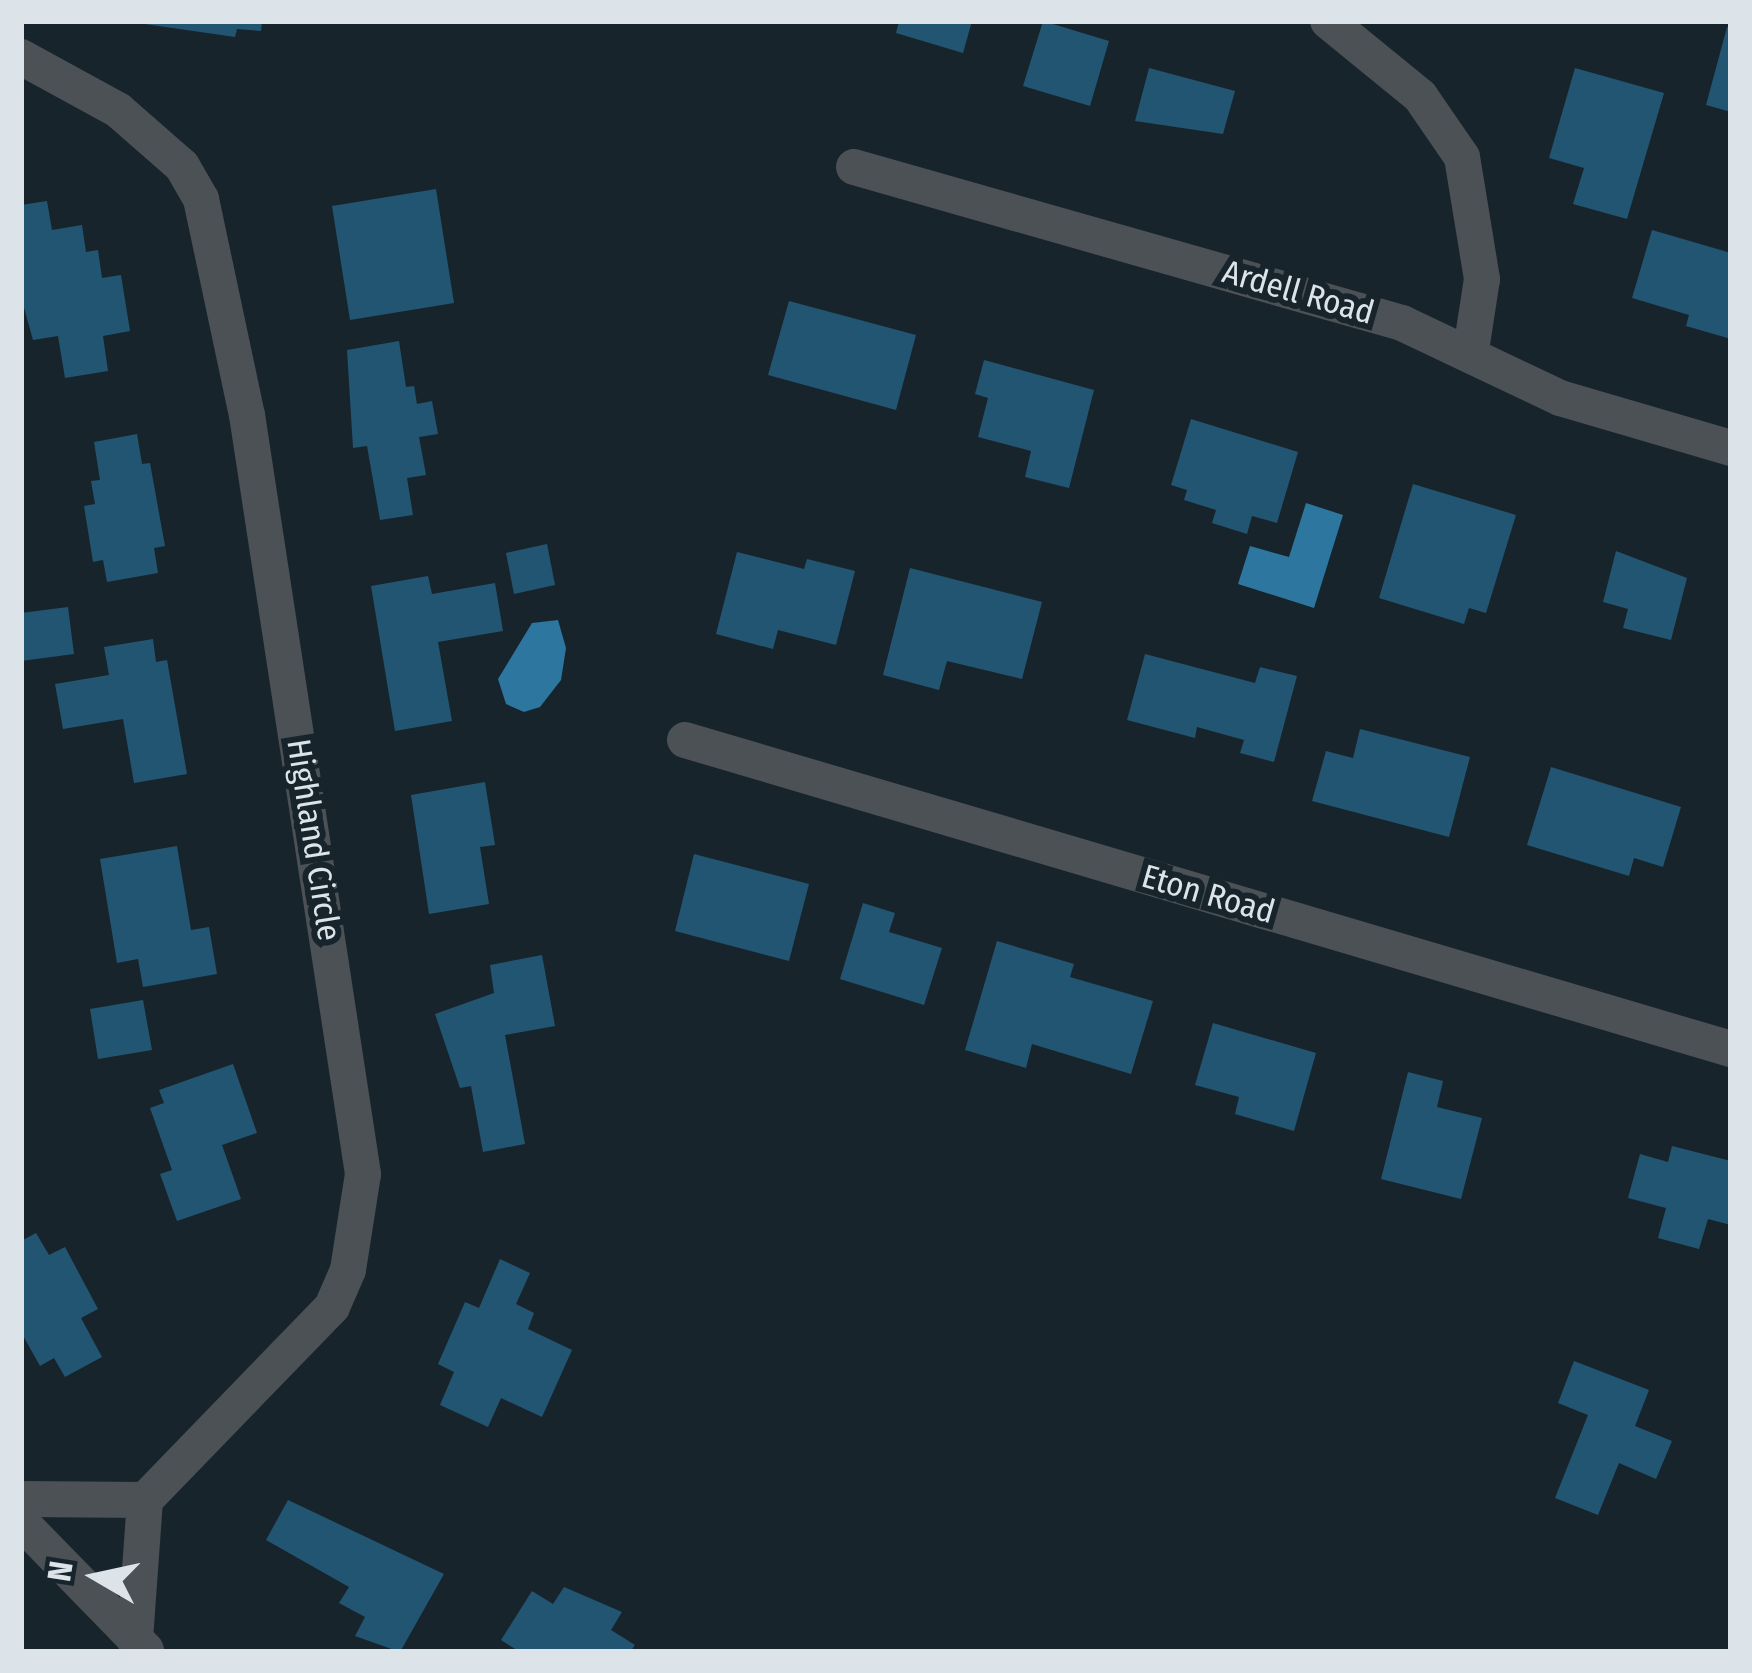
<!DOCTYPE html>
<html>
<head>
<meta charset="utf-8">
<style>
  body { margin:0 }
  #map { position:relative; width:1752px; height:1673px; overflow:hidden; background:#18242b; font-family:"Fira Sans Condensed",sans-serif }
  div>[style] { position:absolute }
  .water>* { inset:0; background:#2c769f }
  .building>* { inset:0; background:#225572 }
  .street>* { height:36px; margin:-18px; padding:0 18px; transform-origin:18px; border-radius:18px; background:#4b5155 }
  span { translate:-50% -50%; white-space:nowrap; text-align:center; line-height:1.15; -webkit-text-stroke:12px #18242b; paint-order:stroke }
  .street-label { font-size:33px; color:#dce4e9 }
  .frame { position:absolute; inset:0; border:24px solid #dce4e9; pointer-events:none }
  .north { position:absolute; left:36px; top:1517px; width:120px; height:120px; -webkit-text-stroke:9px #18242b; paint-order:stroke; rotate:279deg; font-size:33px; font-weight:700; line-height:48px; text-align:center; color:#dce4e9 }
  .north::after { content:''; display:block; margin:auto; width:42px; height:54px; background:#dce4e9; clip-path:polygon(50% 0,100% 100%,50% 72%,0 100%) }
</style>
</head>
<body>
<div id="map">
  <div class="water">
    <div style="clip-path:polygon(1306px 503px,1343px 515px,1314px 608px,1238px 584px,1250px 546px,1289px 557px)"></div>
    <div style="clip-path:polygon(558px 620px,566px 648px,561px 680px,540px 707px,524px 712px,506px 704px,498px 679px,532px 623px)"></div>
  </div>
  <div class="building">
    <div style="clip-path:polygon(124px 21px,262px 21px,261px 31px,237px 29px,235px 37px)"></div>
    <div style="clip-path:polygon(899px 21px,972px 21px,963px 53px,896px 33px)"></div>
    <div style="clip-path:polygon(1043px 21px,1109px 41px,1090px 106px,1023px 86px)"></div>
    <div style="clip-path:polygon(1727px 27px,1731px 28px,1731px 112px,1706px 105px)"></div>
    <div style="clip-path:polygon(1149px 68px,1235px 91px,1223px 134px,1135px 121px)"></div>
    <div style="clip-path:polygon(1575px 68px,1664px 93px,1627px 219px,1573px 204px,1584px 168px,1549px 158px)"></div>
    <div style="clip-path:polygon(436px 189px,454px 303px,350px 320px,332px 206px)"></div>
    <div style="clip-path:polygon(47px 201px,52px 230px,82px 225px,86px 252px,98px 250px,102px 278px,121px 275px,130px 331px,103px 336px,108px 371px,65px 378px,58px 336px,33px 340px,21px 297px,21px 205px)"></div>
    <div style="clip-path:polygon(1652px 230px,1731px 253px,1731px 339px,1686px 326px,1689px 315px,1632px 298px)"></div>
    <div style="clip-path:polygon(789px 301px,916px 335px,896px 410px,768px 375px)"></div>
    <div style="clip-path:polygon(399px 341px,406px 387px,414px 386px,417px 404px,432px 401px,438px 434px,419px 437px,426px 475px,407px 478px,413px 515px,380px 520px,367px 446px,353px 448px,347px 350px)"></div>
    <div style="clip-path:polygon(984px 360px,1094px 390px,1069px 488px,1025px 477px,1031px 451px,978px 437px,988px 398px,975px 394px)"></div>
    <div style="clip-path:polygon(1191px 419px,1298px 452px,1277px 523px,1252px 516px,1247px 534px,1212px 523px,1216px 510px,1184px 500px,1187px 490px,1171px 485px)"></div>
    <div style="clip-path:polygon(137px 434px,142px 464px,150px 463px,165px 546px,154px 548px,158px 573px,107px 582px,103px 560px,93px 562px,84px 506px,95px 504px,91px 481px,100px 480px,94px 442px)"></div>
    <div style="clip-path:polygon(1413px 484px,1516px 515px,1486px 613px,1469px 608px,1464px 624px,1379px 598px)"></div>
    <div style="clip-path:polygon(547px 544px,555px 585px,514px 594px,506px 553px)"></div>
    <div style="clip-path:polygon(1616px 551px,1687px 578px,1671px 640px,1623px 628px,1628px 609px,1603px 602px)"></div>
    <div style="clip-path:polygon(737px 552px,804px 569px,807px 559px,855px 571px,836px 645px,778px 630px,773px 649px,716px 634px)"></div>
    <div style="clip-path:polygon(910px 568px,1042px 602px,1022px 679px,947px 661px,939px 690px,883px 675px)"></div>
    <div style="clip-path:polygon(428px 576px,432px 594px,495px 583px,503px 631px,438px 642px,452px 721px,395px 731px,371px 586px)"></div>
    <div style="clip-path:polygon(68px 607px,74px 654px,21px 661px,21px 613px)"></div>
    <div style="clip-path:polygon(153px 639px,156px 662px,167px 660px,187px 774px,134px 783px,123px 719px,63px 729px,55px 684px,109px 675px,104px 647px)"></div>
    <div style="clip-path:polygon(1145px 654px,1255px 683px,1260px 667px,1297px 676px,1274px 762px,1240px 753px,1244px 740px,1197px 727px,1195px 738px,1127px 720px)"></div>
    <div style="clip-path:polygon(1360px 729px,1470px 757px,1449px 837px,1312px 801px,1326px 751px,1353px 758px)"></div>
    <div style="clip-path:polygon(1551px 767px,1681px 807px,1663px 867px,1634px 858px,1629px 876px,1527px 845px)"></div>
    <div style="clip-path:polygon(485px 782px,495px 845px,480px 847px,489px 904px,429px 914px,411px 795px)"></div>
    <div style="clip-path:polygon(177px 846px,191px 930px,209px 927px,217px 974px,143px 987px,138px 959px,117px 963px,100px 859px)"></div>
    <div style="clip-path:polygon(694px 854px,809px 884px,789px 961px,675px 931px)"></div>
    <div style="clip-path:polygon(863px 903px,895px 913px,889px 932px,942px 948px,924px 1005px,840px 979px)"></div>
    <div style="clip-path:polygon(997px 941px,1074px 964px,1070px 977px,1153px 1001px,1131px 1074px,1032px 1044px,1026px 1068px,965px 1050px)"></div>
    <div style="clip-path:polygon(542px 955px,555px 1026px,505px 1035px,525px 1144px,483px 1152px,471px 1086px,460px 1088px,435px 1014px,494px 993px,490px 965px)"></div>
    <div style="clip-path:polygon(143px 1000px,152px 1050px,98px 1059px,90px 1009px)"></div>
    <div style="clip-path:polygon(1213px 1023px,1316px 1053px,1294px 1131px,1235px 1114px,1239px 1097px,1195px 1085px)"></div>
    <div style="clip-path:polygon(233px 1064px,257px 1133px,222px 1145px,241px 1199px,177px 1221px,160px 1174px,172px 1170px,150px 1108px,164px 1103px,159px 1090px)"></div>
    <div style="clip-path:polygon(1408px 1072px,1443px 1081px,1437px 1107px,1482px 1118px,1461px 1199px,1381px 1179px)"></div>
    <div style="clip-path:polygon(1672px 1146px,1731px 1161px,1731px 1225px,1708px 1219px,1699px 1249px,1658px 1238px,1666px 1208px,1628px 1198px,1640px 1154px,1668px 1162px)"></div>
    <div style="clip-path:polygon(36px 1233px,49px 1255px,65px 1247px,98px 1309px,81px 1318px,102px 1357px,65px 1377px,54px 1358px,40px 1366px,21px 1332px,21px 1241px)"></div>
    <div style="clip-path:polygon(500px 1259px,530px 1273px,516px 1304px,534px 1313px,528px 1329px,572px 1350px,542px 1417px,501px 1398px,488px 1427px,440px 1405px,454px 1372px,438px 1364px,465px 1302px,479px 1308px)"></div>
    <div style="clip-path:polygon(1574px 1361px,1649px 1390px,1635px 1426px,1672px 1441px,1656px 1479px,1619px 1463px,1598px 1515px,1555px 1498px,1588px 1415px,1558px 1403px)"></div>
    <div style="clip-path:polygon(288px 1500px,444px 1574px,400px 1652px,355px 1636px,365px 1617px,339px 1603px,349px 1587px,266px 1540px)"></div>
    <div style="clip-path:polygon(564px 1587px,622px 1612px,611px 1630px,635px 1645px,630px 1652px,520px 1652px,501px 1640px,532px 1591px,553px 1604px)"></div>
  </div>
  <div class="street">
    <div style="left:1328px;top:21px;width:119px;rotate:39.2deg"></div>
    <div style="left:1420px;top:96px;width:74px;rotate:55.5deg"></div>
    <div style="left:1462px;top:157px;width:124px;rotate:80.7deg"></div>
    <div style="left:1482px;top:279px;width:72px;rotate:98.8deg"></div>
    <div style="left:21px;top:57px;width:111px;rotate:28.7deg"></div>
    <div style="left:118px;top:110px;width:85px;rotate:41.2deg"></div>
    <div style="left:182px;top:166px;width:38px;rotate:60deg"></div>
    <div style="left:201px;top:199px;width:221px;rotate:78deg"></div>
    <div style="left:247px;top:415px;width:768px;rotate:81.31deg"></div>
    <div style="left:363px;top:1174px;width:97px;rotate:98.9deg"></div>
    <div style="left:348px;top:1270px;width:40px;rotate:113.4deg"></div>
    <div style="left:332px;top:1307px;width:269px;rotate:134.1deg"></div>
    <div style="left:145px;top:1500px;width:141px;rotate:94.1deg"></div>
    <div style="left:854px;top:167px;width:570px;rotate:15.89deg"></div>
    <div style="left:1402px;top:323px;width:175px;rotate:25.4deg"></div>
    <div style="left:1560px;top:398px;width:178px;rotate:16.3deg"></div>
    <div style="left:685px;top:740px;width:1091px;rotate:16.46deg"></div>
    <div style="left:21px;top:1499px;width:124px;rotate:0.5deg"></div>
    <div style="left:21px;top:1522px;width:179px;rotate:45.7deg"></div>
  </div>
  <div class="street-label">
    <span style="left:1298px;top:293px;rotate:16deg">Ardell Road</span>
    <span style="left:313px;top:840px;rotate:81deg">Highland Circle</span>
    <span style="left:1208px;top:895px;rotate:16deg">Eton Road</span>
  </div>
  <div class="frame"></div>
  <div class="north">N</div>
</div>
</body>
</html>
